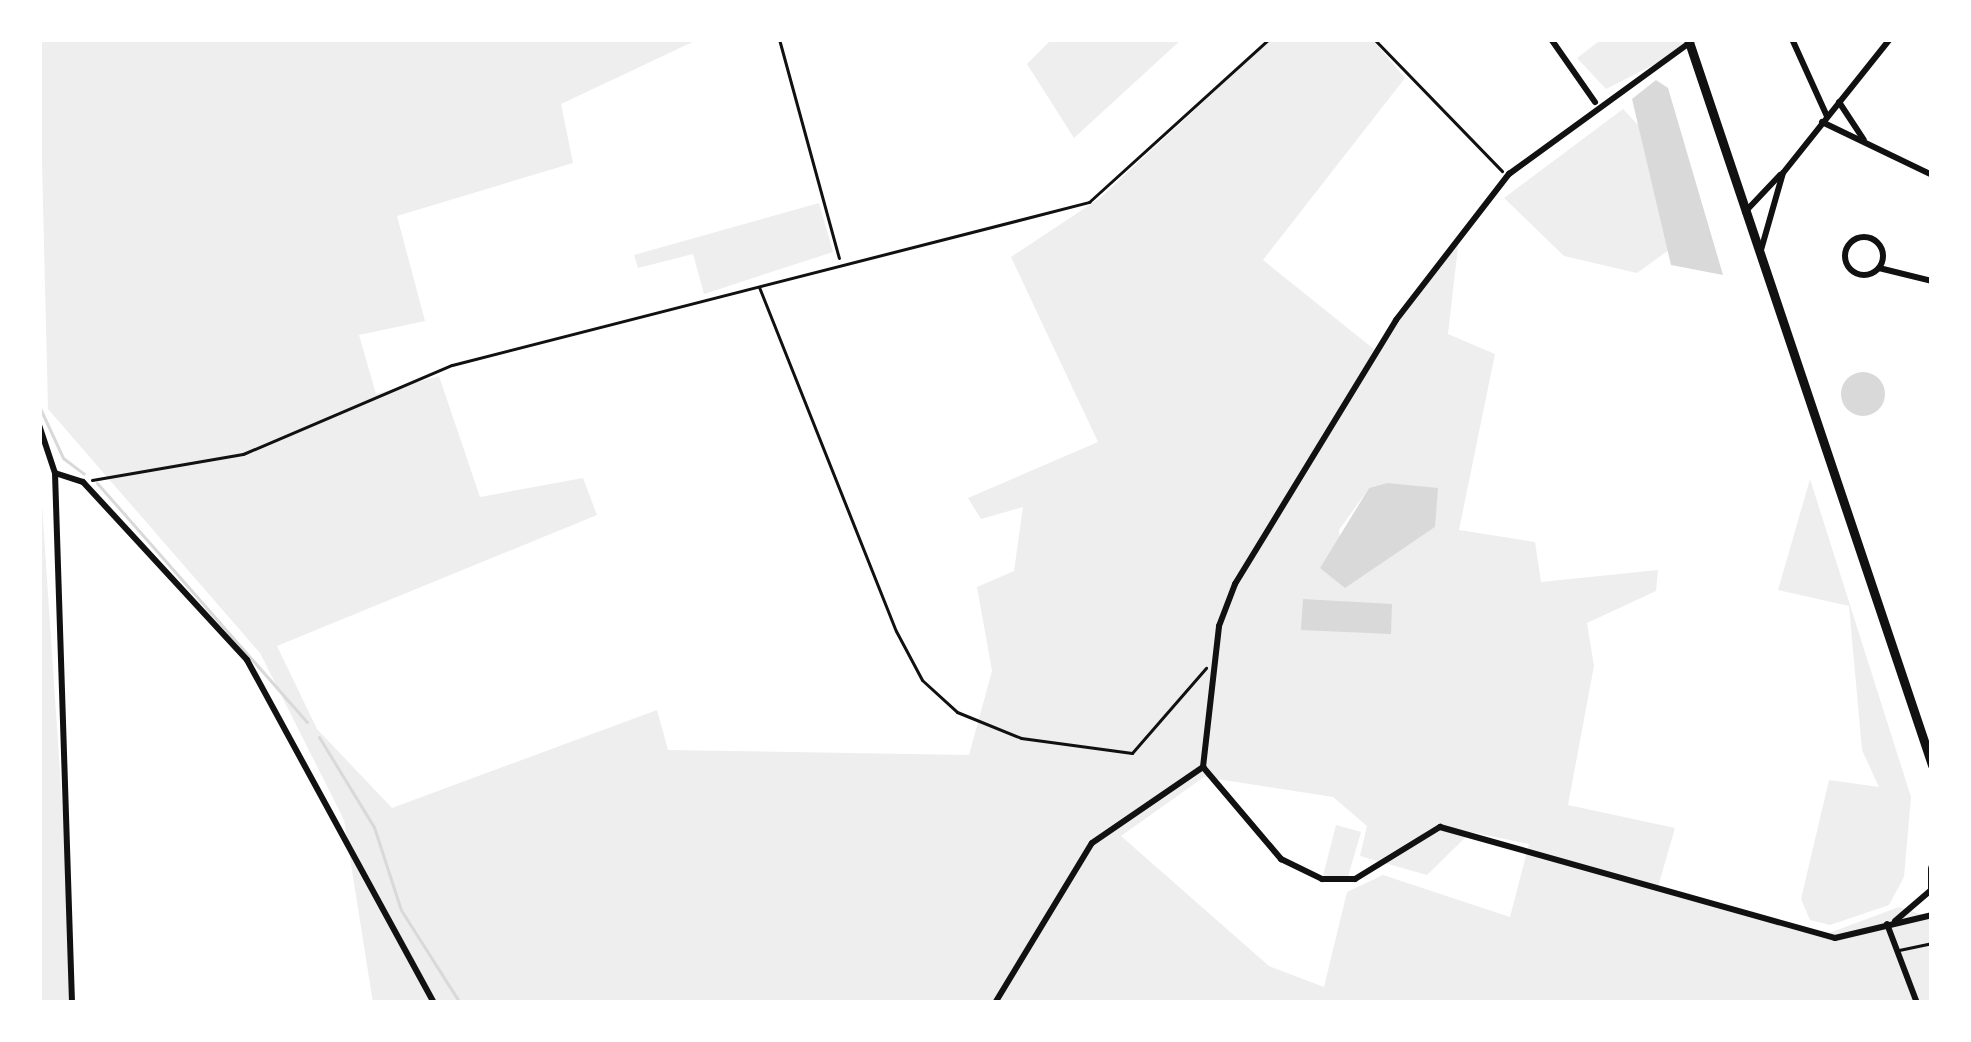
<!DOCTYPE html>
<html>
<head>
<meta charset="utf-8">
<style>
  body { margin:0 }
  #map { position:relative; width:1971px; height:1042px; overflow:hidden; background:#fff; font-family:Overpass,sans-serif }
  div>[style] { position:absolute }
  .green>* { inset:0; background:#eee }
  .water>* { inset:0; background:#d9d9d9 }
  .round { border-radius:50% }
  .stream>* { height:3px; margin:-1.5px; padding:0 1.5px; transform-origin:1.5px; border-radius:1.5px; background:#d9d9d9 }
  .path>* { height:3px; margin:-1.5px; padding:0 1.5px; transform-origin:1.5px; border-radius:1.5px; background:#111 }
  .service>* { height:3px; margin:-1.5px; padding:0 1.5px; transform-origin:1.5px; border-radius:1.5px; background:#111 }
  .minor>* { height:6px; margin:-3px; padding:0 3px; transform-origin:3px; border-radius:3px; background:#111 }
  .minor>.ring { margin:-3px; padding:0; box-sizing:content-box; background:none; border:6px solid #111; border-radius:50% }
  .primary>* { height:9px; margin:-4.5px; padding:0 4.5px; transform-origin:4.5px; border-radius:4.5px; background:#111 }
  span { translate:-50% -50%; white-space:nowrap; text-align:center; line-height:1.15; -webkit-text-stroke:12px #fff; paint-order:stroke }
  .frame { position:absolute; inset:0; border:42px solid #fff; pointer-events:none }
</style>
</head>
<body>
<div id="map">
  <div class="green">
    <div style="clip-path:polygon(evenodd,39px 39px,699px 39px,561px 104px,573px 163px,397px 216px,425px 321px,359px 335px,376px 394px,439px 376px,480px 497px,583px 478px,597px 515px,277px 646px,317px 729px,392px 808px,657px 710px,668px 750px,969px 755px,992px 671px,977px 587px,1014px 571px,1023px 507px,981px 519px,968px 498px,1098px 442px,1011px 257px,1100px 198px,1271px 39px,1372px 39px,1405px 78px,1263px 260px,1375px 350px,1459px 238px,1448px 334px,1495px 354px,1459px 530px,1535px 542px,1541px 582px,1658px 570px,1656px 591px,1587px 623px,1594px 666px,1568px 805px,1675px 828px,1658px 887px,1747px 916px,1829px 933px,1899px 907px,1932px 918px,1932px 1003px,373px 1003px,344px 820px,260px 653px,48px 409px,39px 39px,1387px 483px,1435px 527px,1345px 587px,1339px 530px,1369px 488px,1387px 483px,39px 39px,1204px 777px,1333px 797px,1367px 826px,1360px 856px,1427px 875px,1471px 832px,1529px 844px,1510px 917px,1383px 875px,1347px 892px,1324px 987px,1269px 966px,1121px 836px,1204px 777px)"></div>
    <div style="clip-path:polygon(1052px 39px,1182px 39px,1074px 138px,1027px 64px)"></div>
    <div style="clip-path:polygon(1602px 39px,1704px 39px,1606px 89px,1577px 58px)"></div>
    <div style="clip-path:polygon(1623px 109px,1655px 143px,1680px 242px,1637px 273px,1564px 256px,1504px 198px)"></div>
    <div style="clip-path:polygon(819px 203px,833px 252px,704px 294px,693px 254px,638px 268px,634px 255px)"></div>
    <div style="clip-path:polygon(39px 461px,67px 876px,71px 1003px,39px 1003px)"></div>
    <div style="clip-path:polygon(1810px 479px,1911px 797px,1904px 877px,1889px 905px,1830px 925px,1810px 920px,1801px 899px,1829px 780px,1879px 787px,1862px 750px,1849px 606px,1778px 590px)"></div>
    <div style="clip-path:polygon(1336px 825px,1361px 832px,1348px 877px,1323px 876px)"></div>
  </div>
  <div class="water">
    <div style="clip-path:polygon(1656px 80px,1668px 88px,1723px 275px,1671px 265px,1632px 99px)"></div>
    <div class="round" style="left:1841px;top:372px;width:44px;height:44px"></div>
    <div style="clip-path:polygon(1387px 483px,1438px 488px,1435px 527px,1345px 588px,1320px 568px,1369px 488px)"></div>
    <div style="clip-path:polygon(1303px 599px,1392px 604px,1391px 634px,1301px 630px)"></div>
  </div>
  <div class="stream">
    <div style="left:39px;top:406px;width:57px;rotate:65.2deg"></div>
    <div style="left:63px;top:458px;width:26px;rotate:37deg"></div>
    <div style="left:97px;top:483px;width:318px;rotate:48.7deg"></div>
    <div style="left:319px;top:737px;width:105px;rotate:58.6deg"></div>
    <div style="left:374px;top:827px;width:87px;rotate:72deg"></div>
    <div style="left:401px;top:910px;width:110px;rotate:57.6deg"></div>
  </div>
  <div class="path">
    <div style="left:779px;top:39px;width:227px;rotate:74.7deg"></div>
    <div style="left:1374px;top:39px;width:184px;rotate:45.9deg"></div>
    <div style="left:759px;top:287px;width:370px;rotate:68.3deg"></div>
    <div style="left:896px;top:631px;width:55px;rotate:62deg"></div>
    <div style="left:922px;top:680px;width:47px;rotate:42.4deg"></div>
    <div style="left:957px;top:712px;width:69px;rotate:22.1deg"></div>
    <div style="left:1021px;top:738px;width:112px;rotate:7.7deg"></div>
    <div style="left:1132px;top:753px;width:113px;rotate:-49deg"></div>
    <div style="left:92px;top:480px;width:153px;rotate:-9.8deg"></div>
    <div style="left:243px;top:454px;width:227px;rotate:-23.1deg"></div>
    <div style="left:452px;top:365px;width:658px;rotate:-14.35deg"></div>
    <div style="left:1089px;top:202px;width:243px;rotate:-42.2deg"></div>
  </div>
  <div class="service">
    <div style="left:1899px;top:950px;width:34px;rotate:-12deg"></div>
  </div>
  <div class="minor">
    <div style="left:1551px;top:39px;width:77px;rotate:55.1deg"></div>
    <div style="left:1792px;top:39px;width:85px;rotate:65.6deg"></div>
    <div style="left:1839px;top:102px;width:45px;rotate:56.7deg"></div>
    <div style="left:1822px;top:122px;width:122px;rotate:25.7deg"></div>
    <div style="left:1745px;top:212px;width:51px;rotate:-46.6deg"></div>
    <div class="ring" style="left:1845px;top:237px;width:32px;height:32px"></div>
    <div style="left:1761px;top:250px;width:80px;rotate:-74.1deg"></div>
    <div style="left:1783px;top:173px;width:171px;rotate:-51.4deg"></div>
    <div style="left:1879px;top:268px;width:55px;rotate:13.8deg"></div>
    <div style="left:39px;top:425px;width:51px;rotate:71.6deg"></div>
    <div style="left:55px;top:473px;width:530px;rotate:88.16deg"></div>
    <div style="left:55px;top:473px;width:29px;rotate:18deg"></div>
    <div style="left:83px;top:482px;width:242px;rotate:47.3deg"></div>
    <div style="left:247px;top:660px;width:391px;rotate:61.4deg"></div>
    <div style="left:1203px;top:767px;width:121px;rotate:49.7deg"></div>
    <div style="left:1281px;top:859px;width:46px;rotate:26deg"></div>
    <div style="left:1322px;top:879px;width:33px"></div>
    <div style="left:1355px;top:879px;width:100px;rotate:-31.5deg"></div>
    <div style="left:1440px;top:827px;width:410px;rotate:15.7deg"></div>
    <div style="left:1835px;top:938px;width:100px;rotate:-13.3deg"></div>
    <div style="left:1895px;top:921px;width:48px;rotate:-40.7deg"></div>
    <div style="left:1887px;top:924px;width:85px;rotate:69.2deg"></div>
    <div style="left:995px;top:1003px;width:187px;rotate:-58.8deg"></div>
    <div style="left:1092px;top:843px;width:135px;rotate:-34.4deg"></div>
    <div style="left:1203px;top:767px;width:142px;rotate:-83.5deg"></div>
    <div style="left:1219px;top:626px;width:45px;rotate:-69.1deg"></div>
    <div style="left:1235px;top:584px;width:309px;rotate:-58.6deg"></div>
    <div style="left:1396px;top:320px;width:185px;rotate:-52.3deg"></div>
    <div style="left:1509px;top:174px;width:223px;rotate:-36deg"></div>
  </div>
  <div class="primary">
    <div style="left:1688px;top:39px;width:766px;rotate:71.42deg"></div>
    <div style="left:1932px;top:868px;width:25px;rotate:90deg"></div>
  </div>
  <div class="frame"></div>
</div>
</body>
</html>
